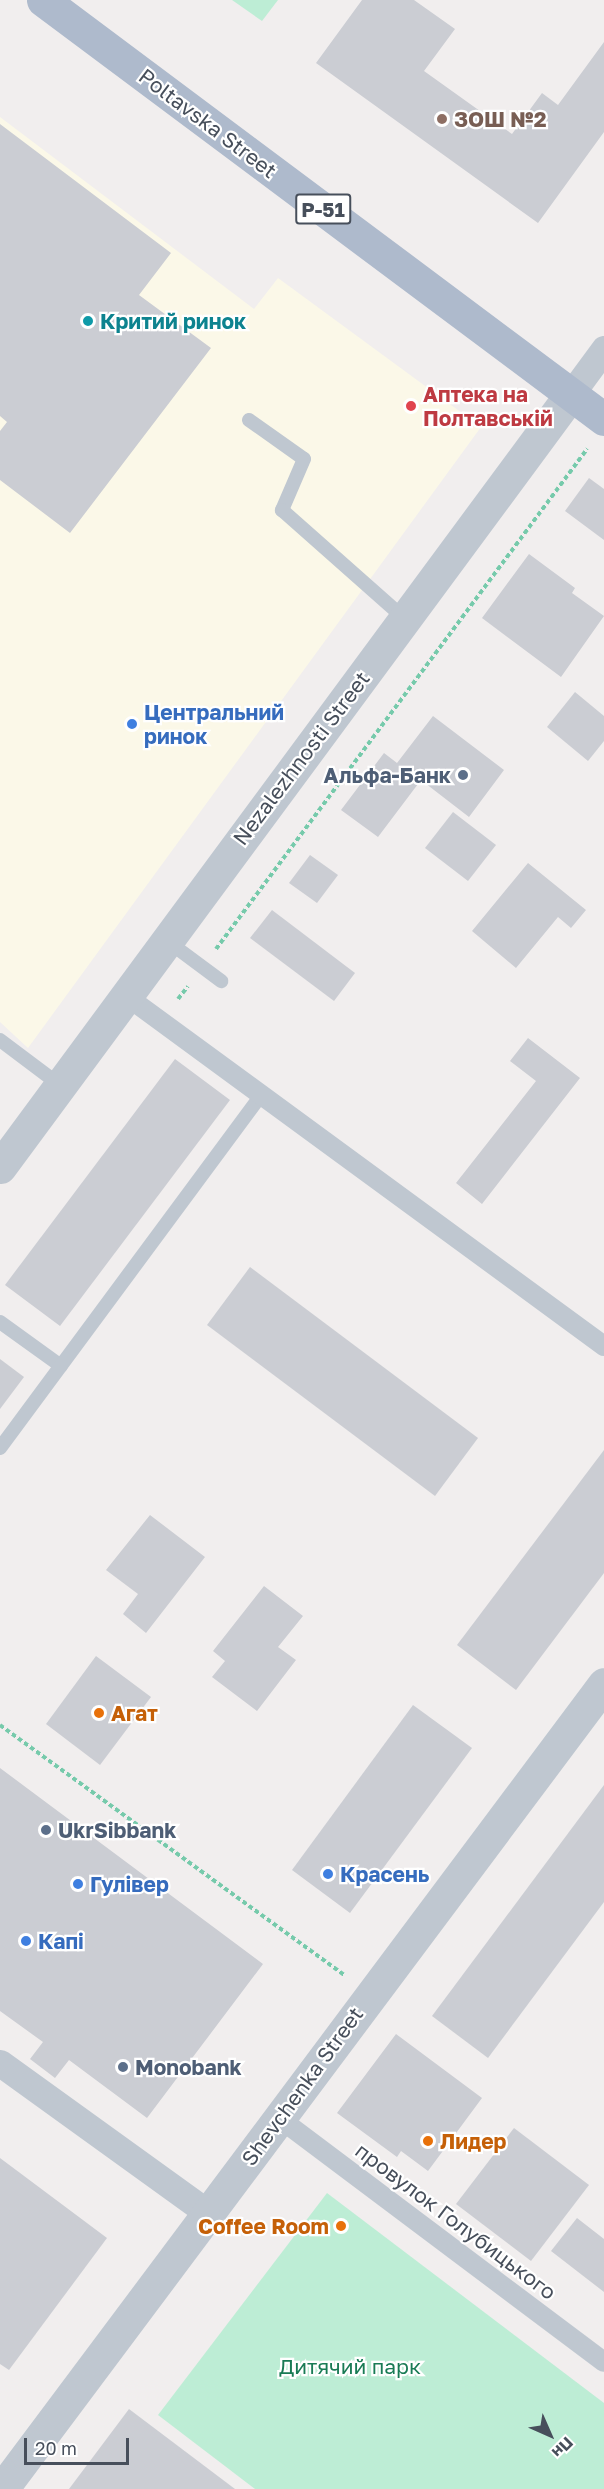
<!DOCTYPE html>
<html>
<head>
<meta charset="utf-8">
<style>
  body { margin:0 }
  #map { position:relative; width:604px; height:2489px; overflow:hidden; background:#f1eeee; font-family:"Golos Text",sans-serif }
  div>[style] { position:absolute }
  .commercial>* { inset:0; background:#fbf8e8 }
  .green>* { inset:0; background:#bdedd5 }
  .building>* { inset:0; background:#cbcdd3 }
  .path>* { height:4px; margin-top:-2px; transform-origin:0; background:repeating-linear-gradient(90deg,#76caab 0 4.5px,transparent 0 7.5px) }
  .service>* { height:14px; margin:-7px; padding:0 7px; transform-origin:7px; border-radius:7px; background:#bfc7d0 }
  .pedestrian>* { height:20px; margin:-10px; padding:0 10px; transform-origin:10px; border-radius:10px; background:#bfc7d0 }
  .minor>* { height:27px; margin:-13.5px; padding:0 13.5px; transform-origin:13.5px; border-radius:13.5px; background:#bfc7d0 }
  .tertiary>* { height:33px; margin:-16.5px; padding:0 16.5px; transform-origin:16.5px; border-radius:16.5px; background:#bfc7d0 }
  .primary>* { height:33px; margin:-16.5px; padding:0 16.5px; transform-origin:16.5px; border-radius:16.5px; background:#aebacc }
  .dots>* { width:16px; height:16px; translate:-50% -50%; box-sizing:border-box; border:3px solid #fff; border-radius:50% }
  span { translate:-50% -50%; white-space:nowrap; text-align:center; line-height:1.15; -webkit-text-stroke:4.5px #fff; paint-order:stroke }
  .shield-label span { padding:2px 4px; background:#fff; border:2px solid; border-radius:4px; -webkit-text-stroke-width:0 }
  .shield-label { font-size:20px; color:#474f5b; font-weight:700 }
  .education-label { font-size:21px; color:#785e54; font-weight:700 }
  .left { translate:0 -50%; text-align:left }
  .street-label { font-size:21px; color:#474f5b }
  .culture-label { font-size:21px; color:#0d838f; font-weight:700 }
  .health-label { font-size:21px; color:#be3a42; font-weight:700 }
  .shop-label { font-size:21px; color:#366cbe; font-weight:700 }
  .service-label { font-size:21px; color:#4e5e75; font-weight:700 }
  .right { translate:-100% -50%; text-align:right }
  .food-label { font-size:21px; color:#c56008; font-weight:700 }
  .park-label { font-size:21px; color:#197b55 }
  .north { position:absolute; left:520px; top:2405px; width:60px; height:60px; -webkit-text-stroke:4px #fff; paint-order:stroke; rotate:135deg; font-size:16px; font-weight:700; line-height:24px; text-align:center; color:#474f5b }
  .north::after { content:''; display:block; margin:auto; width:21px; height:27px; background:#474f5b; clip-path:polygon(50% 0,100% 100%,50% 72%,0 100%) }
  .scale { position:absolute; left:24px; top:2438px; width:105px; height:27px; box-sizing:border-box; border:3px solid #474f5b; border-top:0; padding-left:8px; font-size:18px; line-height:21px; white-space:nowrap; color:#474f5b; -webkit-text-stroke:4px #fff; paint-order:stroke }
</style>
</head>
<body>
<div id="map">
  <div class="commercial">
    <div style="clip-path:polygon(0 117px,254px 309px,278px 278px,481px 427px,28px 1048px,0 1022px)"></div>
  </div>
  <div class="green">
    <div style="clip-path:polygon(232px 0,278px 0,262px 21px)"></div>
    <div style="clip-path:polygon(327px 2193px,604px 2403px,604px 2489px,255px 2489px,158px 2415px)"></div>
  </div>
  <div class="building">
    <div style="clip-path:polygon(362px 0,414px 0,455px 29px,424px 71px,512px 134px,542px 93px,558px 105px,604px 42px,604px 132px,538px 223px,316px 63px)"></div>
    <div style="clip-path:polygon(0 124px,171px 253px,139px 295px,211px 348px,70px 533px,0 480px,0 431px,7px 422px,0 416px)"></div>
    <div style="clip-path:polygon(589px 478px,604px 489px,604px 540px,565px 511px)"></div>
    <div style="clip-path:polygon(529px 554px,575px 588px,572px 593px,604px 616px,561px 677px,482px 618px)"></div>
    <div style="clip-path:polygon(575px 692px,604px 716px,604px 741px,588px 761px,547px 727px)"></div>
    <div style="clip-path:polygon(433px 716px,504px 770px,469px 817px,421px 780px,378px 837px,341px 810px,384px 753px,397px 763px)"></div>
    <div style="clip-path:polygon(453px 812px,496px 845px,468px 881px,425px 848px)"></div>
    <div style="clip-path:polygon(310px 855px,338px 875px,317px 903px,289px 883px)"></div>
    <div style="clip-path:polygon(528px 863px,586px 910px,571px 928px,558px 917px,516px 968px,472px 931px)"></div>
    <div style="clip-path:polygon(272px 910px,355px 973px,334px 1001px,250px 938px)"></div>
    <div style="clip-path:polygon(528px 1038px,580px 1078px,482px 1204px,456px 1183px,536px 1081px,510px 1061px)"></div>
    <div style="clip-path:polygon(175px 1059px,230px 1100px,60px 1326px,5px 1285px)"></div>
    <div style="clip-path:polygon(250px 1267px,478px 1438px,435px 1496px,207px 1325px)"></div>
    <div style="clip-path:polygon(0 1359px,24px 1377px,0 1409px)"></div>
    <div style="clip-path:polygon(604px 1450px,604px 1573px,516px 1690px,457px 1645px)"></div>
    <div style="clip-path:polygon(150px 1515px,205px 1557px,146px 1633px,123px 1614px,138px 1594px,106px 1570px)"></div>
    <div style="clip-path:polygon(264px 1586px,303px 1616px,278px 1647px,296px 1660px,257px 1711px,212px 1677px,225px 1661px,213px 1651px)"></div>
    <div style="clip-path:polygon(96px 1656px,151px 1697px,100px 1765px,46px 1724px)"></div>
    <div style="clip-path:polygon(413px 1705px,472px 1748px,350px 1913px,292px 1870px)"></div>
    <div style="clip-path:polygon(0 1768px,263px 1964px,147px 2118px,69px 2060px,55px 2078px,30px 2059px,43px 2042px,0 2011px)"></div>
    <div style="clip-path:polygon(604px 1785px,604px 1902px,488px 2058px,432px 2016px)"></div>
    <div style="clip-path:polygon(396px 2034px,482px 2098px,428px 2171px,401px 2151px,397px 2157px,337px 2113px)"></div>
    <div style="clip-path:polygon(514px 2128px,589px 2185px,531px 2261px,456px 2204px)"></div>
    <div style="clip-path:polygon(0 2158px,107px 2238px,9px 2370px,0 2364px)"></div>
    <div style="clip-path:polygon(577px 2218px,604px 2239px,604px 2292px,551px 2251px)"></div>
    <div style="clip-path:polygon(129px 2409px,235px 2489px,69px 2489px)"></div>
  </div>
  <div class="path">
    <div style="left:216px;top:949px;width:623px;rotate:-53.42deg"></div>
    <div style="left:178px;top:999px;width:16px;rotate:-52deg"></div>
    <div style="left:0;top:1725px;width:427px;rotate:36deg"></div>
  </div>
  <div class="service">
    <div style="left:249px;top:420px;width:67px;rotate:35.3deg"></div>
    <div style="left:304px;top:459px;width:56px;rotate:113.3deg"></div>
    <div style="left:282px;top:510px;width:164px;rotate:41.5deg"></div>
    <div style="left:166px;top:940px;width:69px;rotate:36.7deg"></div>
    <div style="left:0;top:1040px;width:75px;rotate:36.9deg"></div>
    <div style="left:0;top:1322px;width:75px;rotate:35.8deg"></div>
    <div style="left:0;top:1448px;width:439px;rotate:-53.5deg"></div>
  </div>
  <div class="pedestrian">
    <div style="left:125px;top:995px;width:594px;rotate:36.23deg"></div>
    <div style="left:279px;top:2118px;width:406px;rotate:36.9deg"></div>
  </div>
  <div class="minor">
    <div style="left:571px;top:394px;width:56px;rotate:-53.7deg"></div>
    <div style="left:0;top:2063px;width:256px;rotate:35.8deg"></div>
  </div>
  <div class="tertiary">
    <div style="left:0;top:1167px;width:961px;rotate:-53.55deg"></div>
    <div style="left:2px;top:2489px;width:1005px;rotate:-53.21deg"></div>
  </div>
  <div class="primary">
    <div style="left:43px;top:0;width:700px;rotate:36.76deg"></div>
  </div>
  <div class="dots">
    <div style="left:442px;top:119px;background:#8d6e63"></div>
    <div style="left:88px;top:321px;background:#0f9aa8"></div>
    <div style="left:411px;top:406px;background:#e0444e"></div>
    <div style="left:132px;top:724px;background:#3f7fe0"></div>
    <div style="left:463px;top:775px;background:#5c6f8a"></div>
    <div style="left:99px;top:1713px;background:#e8710a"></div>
    <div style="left:46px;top:1830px;background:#5c6f8a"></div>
    <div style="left:328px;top:1874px;background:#3f7fe0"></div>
    <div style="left:78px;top:1884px;background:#3f7fe0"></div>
    <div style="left:26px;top:1941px;background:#3f7fe0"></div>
    <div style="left:123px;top:2067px;background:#5c6f8a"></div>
    <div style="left:428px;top:2141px;background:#e8710a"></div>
    <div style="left:341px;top:2226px;background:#e8710a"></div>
  </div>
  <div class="shield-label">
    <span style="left:323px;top:209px">Р-51</span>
  </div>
  <div class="education-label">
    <span class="left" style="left:454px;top:119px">ЗОШ №2</span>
  </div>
  <div class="street-label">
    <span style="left:208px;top:123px;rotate:37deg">Poltavska Street</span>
    <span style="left:301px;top:758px;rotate:-53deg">Nezalezhnosti Street</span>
    <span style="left:302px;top:2086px;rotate:-54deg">Shevchenka Street</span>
    <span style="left:456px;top:2221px;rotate:37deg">провулок Голубицького</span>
  </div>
  <div class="culture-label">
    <span class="left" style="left:100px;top:321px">Критий ринок</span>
  </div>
  <div class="health-label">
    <span class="left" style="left:423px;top:406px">Аптека на<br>Полтавській</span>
  </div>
  <div class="shop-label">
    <span class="left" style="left:144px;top:724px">Центральний<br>ринок</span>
    <span class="left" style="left:340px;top:1874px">Красень</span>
    <span class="left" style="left:90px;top:1884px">Гулівер</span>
    <span class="left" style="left:38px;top:1941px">Капі</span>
  </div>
  <div class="service-label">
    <span class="right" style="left:451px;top:775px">Альфа-Банк</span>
    <span class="left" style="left:58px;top:1830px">UkrSibbank</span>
    <span class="left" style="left:135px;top:2067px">Monobank</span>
  </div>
  <div class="food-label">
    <span class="left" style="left:111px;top:1713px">Агат</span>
    <span class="left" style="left:440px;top:2141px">Лидер</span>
    <span class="right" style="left:329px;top:2226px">Coffee Room</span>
  </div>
  <div class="park-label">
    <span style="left:350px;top:2366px">Дитячий парк</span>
  </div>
  <div class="north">Пн</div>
  <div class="scale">20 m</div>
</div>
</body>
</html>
